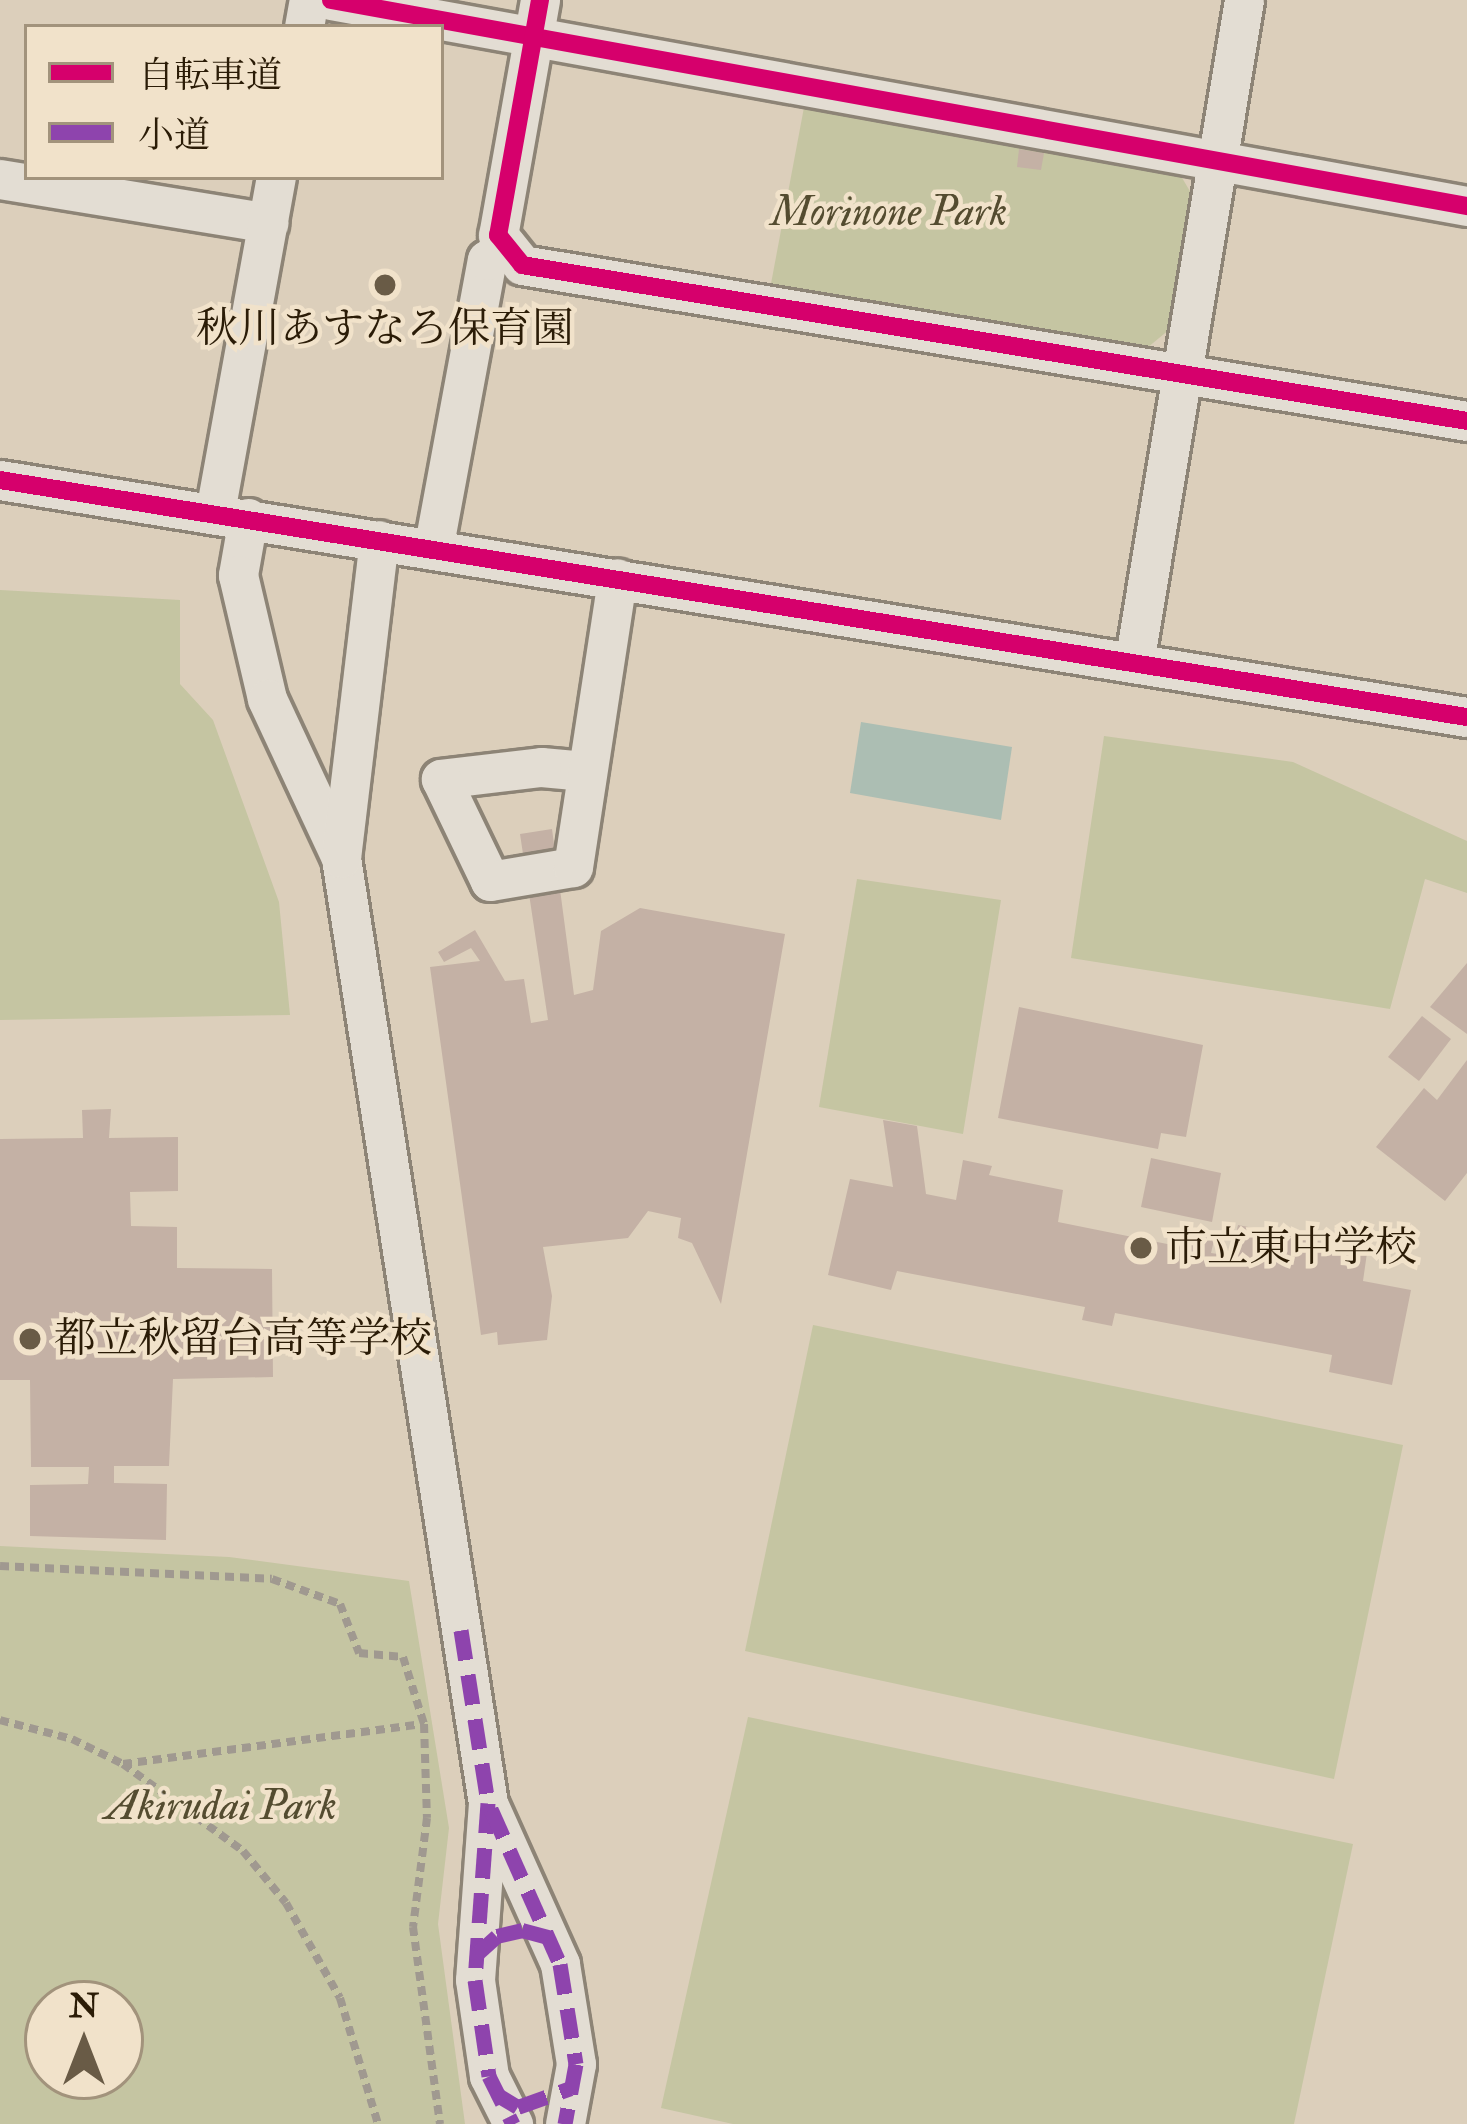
<!DOCTYPE html>
<html>
<head>
<meta charset="utf-8">
<style>
  body { margin:0 }
  #map { position:relative; width:1467px; height:2124px; overflow:hidden; background:#dccfbb; font-family:"IM FELL Double Pica","Noto Serif JP",serif }
  div>[style] { position:absolute }
  .green>* { inset:0; background:#c5c5a2 }
  .water>* { inset:0; background:#acbeb3 }
  .building>* { inset:0; background:#c4b1a5 }
  .path>* { height:8px; margin-top:-4px; transform-origin:0; background:repeating-linear-gradient(90deg,#a09990 0 9px,transparent 0 15px) }
  .roads { filter:drop-shadow(3px 0 #8d8476) drop-shadow(-3px 0 #8d8476) drop-shadow(0 3px #8d8476) drop-shadow(0 -3px #8d8476) }
  .minor>* { height:39px; margin:-19.5px; padding:0 19.5px; transform-origin:19.5px; border-radius:19.5px; background:#e3ddd3 }
  .quiet>* { height:15px; margin-top:-7.5px; transform-origin:0; background:repeating-linear-gradient(90deg,#8e44ad 0 30px,transparent 0 45px) }
  .cycleway>* { height:18px; margin:-9px; padding:0 9px; transform-origin:9px; border-radius:9px; background:#d6006c }
  .dots>* { width:33px; height:33px; translate:-50% -50%; box-sizing:border-box; border:6px solid #f1e2ca; border-radius:50% }
  span { translate:-50% -50%; white-space:nowrap; text-align:center; line-height:1.15; -webkit-text-stroke:9px #f1e2ca; paint-order:stroke }
  .park-label { font-size:42px; color:#544c30; font-style:italic }
  .poi-label { font-size:42px; color:#2b1c07 }
  .left { translate:0 -50%; text-align:left }
  .legend { position:absolute; left:24px; top:24px; width:420px; height:156px; box-sizing:border-box; background:#f1e2ca; border:3px solid #a2937c; margin:0; padding:15px 21px; list-style:none; font-size:36px; color:#2b1c07 }
  .legend li { display:flex; align-items:center; gap:24px; height:60px }
  .legend b { width:60px; border:3px solid #a2937c }
  .north { position:absolute; left:24px; top:1980px; width:120px; height:120px; box-sizing:border-box; background:#f1e2ca; border:3px solid #a2937c; border-radius:50%; rotate:0deg; font-size:33px; font-weight:700; line-height:48px; text-align:center; color:#2b1c07 }
  .north::after { content:''; display:block; margin:auto; width:42px; height:54px; background:#695b46; clip-path:polygon(50% 0,100% 100%,50% 72%,0 100%) }
</style>
</head>
<body>
<div id="map">
  <div class="green">
    <div style="clip-path:polygon(805px 102px,1175px 166px,1191px 193px,1170px 329px,1147px 348px,770px 289px)"></div>
    <div style="clip-path:polygon(0 590px,180px 600px,180px 684px,213px 720px,279px 902px,290px 1015px,0 1020px)"></div>
    <div style="clip-path:polygon(1104px 736px,1293px 762px,1467px 841px,1467px 893px,1425px 879px,1390px 1009px,1071px 958px)"></div>
    <div style="clip-path:polygon(857px 879px,1001px 900px,963px 1134px,819px 1107px)"></div>
    <div style="clip-path:polygon(813px 1325px,1403px 1445px,1334px 1779px,745px 1651px)"></div>
    <div style="clip-path:polygon(evenodd,0 1546px,229px 1557px,409px 1581px,449px 1828px,438px 1924px,465px 2124px,0 2124px,0 1546px,120px 2004px,120px 2076px,48px 2076px,48px 2004px,120px 2004px)"></div>
    <div style="clip-path:polygon(748px 1717px,1353px 1844px,1294px 2124px,733px 2124px,661px 2108px)"></div>
  </div>
  <div class="water">
    <div style="clip-path:polygon(861px 722px,1012px 747px,1001px 820px,850px 793px)"></div>
  </div>
  <div class="building">
    <div style="clip-path:polygon(1019px 149px,1044px 153px,1041px 170px,1017px 167px)"></div>
    <div style="clip-path:polygon(552px 829px,574px 995px,593px 990px,601px 931px,640px 908px,785px 934px,721px 1304px,692px 1243px,678px 1238px,681px 1218px,648px 1211px,628px 1238px,543px 1247px,552px 1296px,547px 1340px,498px 1345px,497px 1332px,481px 1335px,430px 967px,480px 961px,471px 948px,444px 962px,438px 952px,475px 930px,505px 981px,524px 979px,531px 1023px,548px 1020px,520px 834px)"></div>
    <div style="clip-path:polygon(1467px 963px,1467px 1034px,1430px 1007px)"></div>
    <div style="clip-path:polygon(1019px 1007px,1203px 1045px,1186px 1137px,1161px 1133px,1158px 1149px,998px 1118px)"></div>
    <div style="clip-path:polygon(1422px 1016px,1451px 1039px,1419px 1081px,1388px 1057px)"></div>
    <div style="clip-path:polygon(1467px 1060px,1467px 1173px,1445px 1201px,1376px 1147px,1424px 1088px,1437px 1100px)"></div>
    <div style="clip-path:polygon(111px 1109px,109px 1138px,178px 1137px,178px 1191px,130px 1192px,131px 1226px,177px 1227px,177px 1268px,272px 1269px,273px 1377px,173px 1379px,169px 1466px,114px 1466px,114px 1483px,167px 1484px,166px 1540px,30px 1536px,30px 1485px,88px 1484px,89px 1467px,31px 1467px,30px 1380px,0 1380px,0 1139px,83px 1138px,82px 1110px)"></div>
    <div style="clip-path:polygon(883px 1120px,917px 1126px,926px 1194px,956px 1200px,963px 1160px,992px 1166px,989px 1175px,1063px 1190px,1058px 1222px,1187px 1248px,1189px 1231px,1215px 1236px,1211px 1253px,1231px 1256px,1238px 1225px,1337px 1245px,1340px 1232px,1369px 1239px,1363px 1281px,1411px 1290px,1392px 1385px,1329px 1372px,1332px 1355px,1115px 1313px,1112px 1326px,1082px 1320px,1085px 1307px,897px 1271px,891px 1290px,828px 1275px,850px 1179px,893px 1187px)"></div>
    <div style="clip-path:polygon(1151px 1158px,1221px 1173px,1212px 1222px,1141px 1207px)"></div>
  </div>
  <div class="path">
    <div style="left:0;top:1566px;width:272px;rotate:2.7deg"></div>
    <div style="left:272px;top:1579px;width:72px;rotate:20.2deg"></div>
    <div style="left:340px;top:1604px;width:53px;rotate:68.8deg"></div>
    <div style="left:359px;top:1653px;width:44px;rotate:5.2deg"></div>
    <div style="left:403px;top:1657px;width:70px;rotate:72.6deg"></div>
    <div style="left:424px;top:1724px;width:94px;rotate:88.2deg"></div>
    <div style="left:427px;top:1818px;width:110px;rotate:97.3deg"></div>
    <div style="left:413px;top:1927px;width:199px;rotate:82.2deg"></div>
    <div style="left:0;top:1720px;width:74px;rotate:14.8deg"></div>
    <div style="left:72px;top:1739px;width:57px;rotate:26.1deg"></div>
    <div style="left:123px;top:1764px;width:148px;rotate:35.9deg"></div>
    <div style="left:243px;top:1851px;width:67px;rotate:50.4deg"></div>
    <div style="left:286px;top:1903px;width:109px;rotate:60.4deg"></div>
    <div style="left:340px;top:1998px;width:132px;rotate:73.2deg"></div>
    <div style="left:123px;top:1764px;width:304px;rotate:-7.6deg"></div>
  </div>
  <div class="roads">
    <div class="minor">
      <div style="left:331px;top:0;width:1155px;rotate:10.28deg"></div>
      <div style="left:540px;top:0;width:239px;rotate:100.1deg"></div>
      <div style="left:498px;top:235px;width:38px;rotate:51deg"></div>
      <div style="left:522px;top:265px;width:958px;rotate:9.37deg"></div>
      <div style="left:304px;top:27px;width:27px;rotate:-80deg"></div>
      <div style="left:0;top:179px;width:272px;rotate:9.3deg"></div>
      <div style="left:0;top:480px;width:1486px;rotate:9.18deg"></div>
      <div style="left:215px;top:512px;width:341px;rotate:-79.7deg"></div>
      <div style="left:248px;top:518px;width:58px;rotate:100deg"></div>
      <div style="left:238px;top:575px;width:127px;rotate:76.8deg"></div>
      <div style="left:267px;top:699px;width:175px;rotate:65deg"></div>
      <div style="left:341px;top:858px;width:956px;rotate:81.16deg"></div>
      <div style="left:488px;top:1803px;width:177px;rotate:94.2deg"></div>
      <div style="left:475px;top:1980px;width:97px;rotate:81.7deg"></div>
      <div style="left:489px;top:2076px;width:54px;rotate:63.4deg"></div>
      <div style="left:433px;top:550px;width:295px;rotate:-79.5deg"></div>
      <div style="left:487px;top:260px;width:24px;rotate:-35deg"></div>
      <div style="left:1134px;top:663px;width:672px;rotate:-80.58deg"></div>
      <div style="left:585px;top:771px;width:44px;rotate:-174.8deg"></div>
      <div style="left:541px;top:767px;width:101px;rotate:173.2deg"></div>
      <div style="left:441px;top:779px;width:113px;rotate:64.3deg"></div>
      <div style="left:490px;top:881px;width:84px;rotate:-9.6deg"></div>
      <div style="left:573px;top:867px;width:292px;rotate:-81.3deg"></div>
      <div style="left:341px;top:858px;width:320px;rotate:-83.2deg"></div>
      <div style="left:490px;top:1808px;width:171px;rotate:65.8deg"></div>
      <div style="left:560px;top:1964px;width:101px;rotate:80.9deg"></div>
      <div style="left:576px;top:2064px;width:61px;rotate:100.4deg"></div>
    </div>
  </div>
  <div class="quiet">
    <div style="left:461px;top:1630px;width:175px;rotate:81.1deg"></div>
    <div style="left:488px;top:1803px;width:177px;rotate:94.2deg"></div>
    <div style="left:475px;top:1980px;width:97px;rotate:81.7deg"></div>
    <div style="left:489px;top:2076px;width:54px;rotate:63.4deg"></div>
    <div style="left:491px;top:1809px;width:170px;rotate:66deg"></div>
    <div style="left:560px;top:1964px;width:101px;rotate:80.9deg"></div>
    <div style="left:576px;top:2064px;width:61px;rotate:100.4deg"></div>
    <div style="left:476px;top:1955px;width:28px;rotate:-42deg"></div>
    <div style="left:497px;top:1936px;width:26px;rotate:-13deg"></div>
    <div style="left:522px;top:1930px;width:31px;rotate:15deg"></div>
    <div style="left:498px;top:2095px;width:23px;rotate:31deg"></div>
    <div style="left:518px;top:2107px;width:56px;rotate:-19.7deg"></div>
  </div>
  <div class="cycleway">
    <div style="left:331px;top:0;width:1155px;rotate:10.28deg"></div>
    <div style="left:540px;top:0;width:239px;rotate:100.1deg"></div>
    <div style="left:498px;top:235px;width:38px;rotate:51deg"></div>
    <div style="left:522px;top:265px;width:958px;rotate:9.37deg"></div>
    <div style="left:0;top:480px;width:1486px;rotate:9.18deg"></div>
  </div>
  <div class="dots">
    <div style="left:385px;top:285px;background:#695b46"></div>
    <div style="left:1141px;top:1248px;background:#695b46"></div>
    <div style="left:30px;top:1339px;background:#695b46"></div>
  </div>
  <div class="park-label">
    <span style="left:889px;top:212px">Morinone Park</span>
    <span style="left:221px;top:1806px">Akirudai Park</span>
  </div>
  <div class="poi-label">
    <span style="left:385px;top:329px">秋川あすなろ保育園</span>
    <span class="left" style="left:1165px;top:1248px">市立東中学校</span>
    <span class="left" style="left:54px;top:1339px">都立秋留台高等学校</span>
  </div>
  <ul class="legend">
  <li><b style="height:15px;background:#d6006c"></b>自転車道</li>
  <li><b style="height:15px;background:#8e44ad"></b>小道</li>
  </ul>
  <div class="north">N</div>
</div>
</body>
</html>
